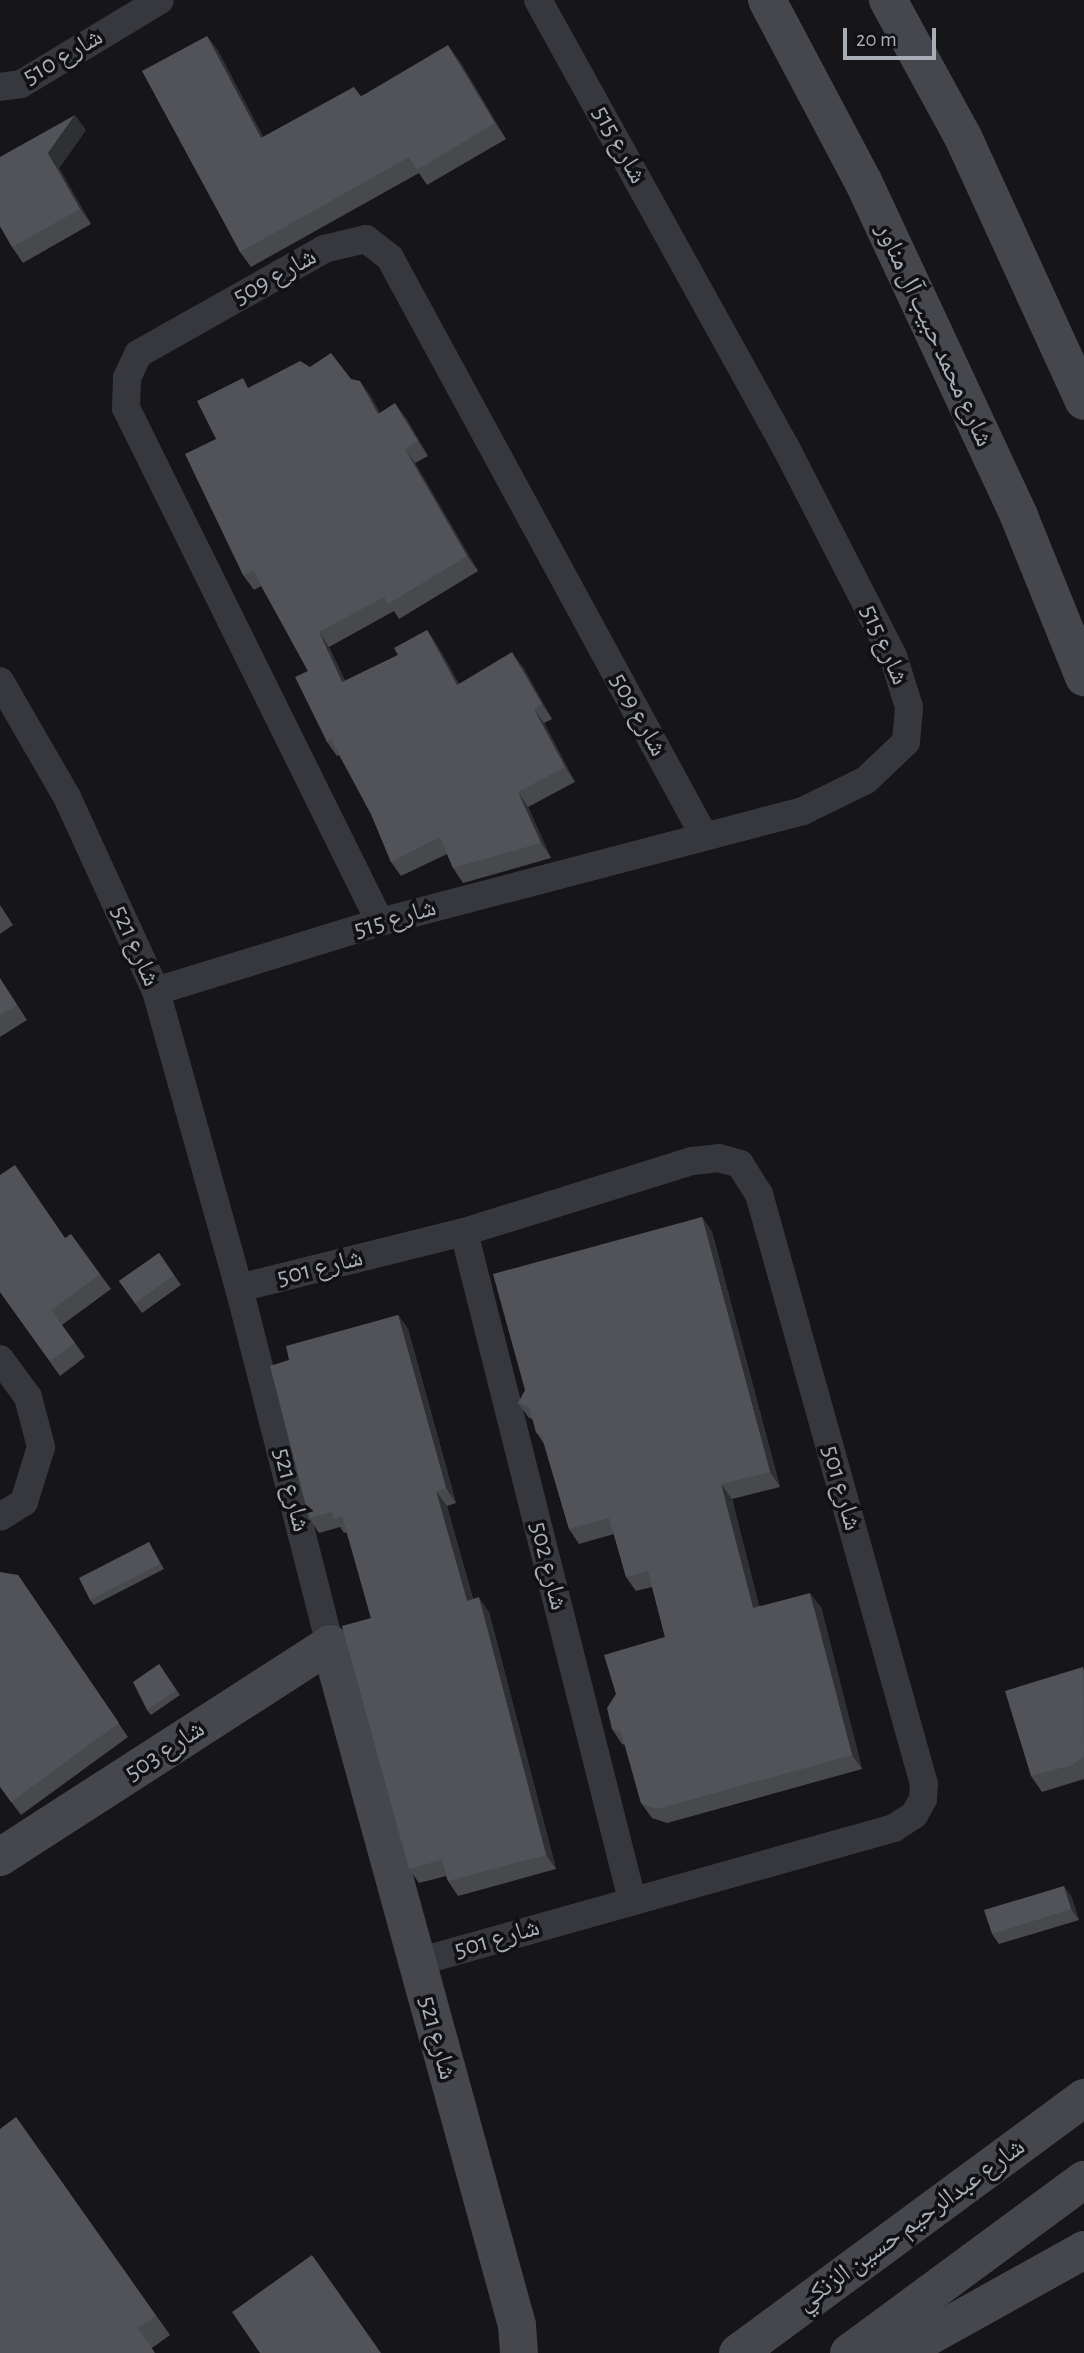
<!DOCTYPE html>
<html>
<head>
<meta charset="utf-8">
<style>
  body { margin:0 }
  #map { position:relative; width:1084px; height:2353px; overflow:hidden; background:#161618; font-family:"Alegreya Sans","Noto Naskh Arabic",sans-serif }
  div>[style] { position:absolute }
  .street>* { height:28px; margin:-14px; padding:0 14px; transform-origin:14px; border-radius:14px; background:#37383d }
  .secondary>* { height:38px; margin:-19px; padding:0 19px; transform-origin:19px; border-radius:19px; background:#45474d }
  .wall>* { inset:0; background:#47494d }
  .shaded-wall>* { inset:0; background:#2f3033 }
  .building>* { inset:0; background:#525359 }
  span { translate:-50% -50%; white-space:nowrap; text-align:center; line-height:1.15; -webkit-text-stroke:7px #111113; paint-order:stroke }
  .street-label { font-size:26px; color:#a8adb8 }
  .scale { position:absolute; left:843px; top:28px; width:93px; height:32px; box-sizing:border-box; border:4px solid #a8adb8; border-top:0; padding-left:9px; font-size:21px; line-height:24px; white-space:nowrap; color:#a8adb8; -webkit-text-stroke:5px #111113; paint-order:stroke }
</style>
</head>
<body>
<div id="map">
  <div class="street">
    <div style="left:0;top:87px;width:21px;rotate:-8deg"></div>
    <div style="left:21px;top:84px;width:162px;rotate:-31.1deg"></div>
    <div style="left:0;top:681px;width:134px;rotate:60deg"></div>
    <div style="left:67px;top:797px;width:213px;rotate:65.4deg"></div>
    <div style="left:156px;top:991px;width:308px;rotate:74.4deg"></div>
    <div style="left:239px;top:1288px;width:367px;rotate:75.7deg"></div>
    <div style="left:380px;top:922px;width:573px;rotate:-116.3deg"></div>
    <div style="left:126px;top:408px;width:30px;rotate:-88deg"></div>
    <div style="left:127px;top:378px;width:26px;rotate:-65deg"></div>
    <div style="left:138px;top:354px;width:214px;rotate:-29.4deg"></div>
    <div style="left:324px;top:249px;width:43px;rotate:-13.4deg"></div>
    <div style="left:366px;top:239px;width:31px;rotate:38deg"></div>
    <div style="left:390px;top:258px;width:656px;rotate:61.48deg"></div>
    <div style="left:156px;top:991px;width:234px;rotate:-17.1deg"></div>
    <div style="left:380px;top:922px;width:437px;rotate:-14.7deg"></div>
    <div style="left:803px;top:811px;width:70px;rotate:-26.2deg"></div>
    <div style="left:866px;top:780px;width:55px;rotate:-43.5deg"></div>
    <div style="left:906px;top:742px;width:35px;rotate:-85deg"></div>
    <div style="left:909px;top:707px;width:53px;rotate:-107.4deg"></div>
    <div style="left:893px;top:656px;width:234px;rotate:-117.2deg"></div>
    <div style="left:786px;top:448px;width:512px;rotate:-118.97deg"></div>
    <div style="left:464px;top:1232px;width:689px;rotate:75.88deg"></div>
    <div style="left:239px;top:1288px;width:232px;rotate:-14deg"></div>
    <div style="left:464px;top:1232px;width:239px;rotate:-17.3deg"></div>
    <div style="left:692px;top:1161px;width:27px;rotate:-6deg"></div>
    <div style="left:719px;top:1158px;width:22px;rotate:16deg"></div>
    <div style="left:740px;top:1164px;width:36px;rotate:58deg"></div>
    <div style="left:759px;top:1194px;width:613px;rotate:74.38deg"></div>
    <div style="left:924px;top:1784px;width:15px;rotate:94deg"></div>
    <div style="left:923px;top:1799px;width:18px;rotate:119deg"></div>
    <div style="left:914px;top:1815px;width:24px;rotate:147deg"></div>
    <div style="left:894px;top:1828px;width:496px;rotate:164.3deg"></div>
    <div style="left:0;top:1359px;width:47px;rotate:53.6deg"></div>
    <div style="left:28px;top:1397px;width:52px;rotate:75.4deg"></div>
    <div style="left:41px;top:1447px;width:58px;rotate:107.2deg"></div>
    <div style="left:24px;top:1502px;width:28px;rotate:148deg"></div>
  </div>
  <div class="secondary">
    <div style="left:767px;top:0;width:205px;rotate:62.1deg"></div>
    <div style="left:863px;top:181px;width:370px;rotate:65deg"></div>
    <div style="left:1019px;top:516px;width:174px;rotate:68deg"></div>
    <div style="left:888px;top:0;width:156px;rotate:61.3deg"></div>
    <div style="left:963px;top:137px;width:290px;rotate:65.4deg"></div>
    <div style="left:0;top:1857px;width:393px;rotate:-32.8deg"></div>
    <div style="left:330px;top:1644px;width:706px;rotate:74.65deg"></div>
    <div style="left:517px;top:2325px;width:28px;rotate:86deg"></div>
    <div style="left:738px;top:2353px;width:430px;rotate:-36.4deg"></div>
    <div style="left:849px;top:2353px;width:292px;rotate:-36.4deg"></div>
    <div style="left:899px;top:2353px;width:212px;rotate:-29.1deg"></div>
  </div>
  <div class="wall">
    <div style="clip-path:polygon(207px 36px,218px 51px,263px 137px,354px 87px,361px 96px,459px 60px,506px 139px,427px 185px,419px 173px,251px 267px,240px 252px)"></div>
    <div style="clip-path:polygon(86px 130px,59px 168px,91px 224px,23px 263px,12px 247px,0 226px)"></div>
    <div style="clip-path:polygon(310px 367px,351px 379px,370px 395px,380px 413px,406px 418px,428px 456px,415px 463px,478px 571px,399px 619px,394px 611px,329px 647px,345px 681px,398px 655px,427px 630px,437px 645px,459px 684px,523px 667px,552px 719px,544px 723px,575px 782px,528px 807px,551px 858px,463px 883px,453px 868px,447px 854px,401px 876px,391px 862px,371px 814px,339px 755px,337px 756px,327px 742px,308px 671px,261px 586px,254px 590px,243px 575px,216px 439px,250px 388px)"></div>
    <div style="clip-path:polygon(0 905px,13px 925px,0 934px)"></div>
    <div style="clip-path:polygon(0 978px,27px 1020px,0 1037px)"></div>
    <div style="clip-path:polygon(702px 1217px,712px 1232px,780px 1487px,732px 1499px,759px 1606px,821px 1607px,862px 1769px,667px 1823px,652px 1818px,641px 1803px,625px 1745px,622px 1744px,612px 1729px,665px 1637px,652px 1587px,636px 1591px,626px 1577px,614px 1534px,579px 1544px,569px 1529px,544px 1444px,536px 1432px,533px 1419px,529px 1418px,518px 1403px)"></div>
    <div style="clip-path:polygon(66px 1238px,100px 1274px,111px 1289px,62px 1325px,85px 1357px,60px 1376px,0 1292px)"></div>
    <div style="clip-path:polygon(159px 1253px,181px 1285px,142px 1313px,119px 1281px)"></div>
    <div style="clip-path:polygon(398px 1315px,408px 1329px,456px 1503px,447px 1506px,473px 1599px,489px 1612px,556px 1869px,458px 1896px,448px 1881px,446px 1876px,419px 1883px,409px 1869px,371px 1618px,347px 1532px,344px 1533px,340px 1527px,319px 1533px,309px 1518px,289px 1360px)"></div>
    <div style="clip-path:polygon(149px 1542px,164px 1569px,94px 1605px,90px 1600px)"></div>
    <div style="clip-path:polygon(18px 1575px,128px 1737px,21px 1815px,0 1787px)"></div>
    <div style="clip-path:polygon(159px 1664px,180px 1695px,151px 1715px,147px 1710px)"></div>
    <div style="clip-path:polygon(1084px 1668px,1084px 1779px,1042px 1792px,1031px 1776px)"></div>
    <div style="clip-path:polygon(1071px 1896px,1079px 1920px,999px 1944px,992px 1934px)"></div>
    <div style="clip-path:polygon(16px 2117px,170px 2335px,152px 2348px,0 2353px)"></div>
  </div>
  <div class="shaded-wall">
    <div style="clip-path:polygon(207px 36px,218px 51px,272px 153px,261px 138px)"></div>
    <div style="clip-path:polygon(448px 45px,459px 60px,506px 139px,495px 123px)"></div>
    <div style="clip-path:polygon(75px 115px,86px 130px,59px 168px,91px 224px,80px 209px,48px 153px)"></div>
    <div style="clip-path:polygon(360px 381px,370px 395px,388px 428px,378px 414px)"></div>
    <div style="clip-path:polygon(395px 403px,406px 418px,428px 456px,418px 441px)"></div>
    <div style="clip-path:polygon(405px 449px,415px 463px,478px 571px,467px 556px)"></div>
    <div style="clip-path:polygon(427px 630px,437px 645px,467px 699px,457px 685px)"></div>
    <div style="clip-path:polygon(319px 632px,329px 647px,353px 697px,342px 682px)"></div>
    <div style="clip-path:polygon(512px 652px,523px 667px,552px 719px,542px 704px)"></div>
    <div style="clip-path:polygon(534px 709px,544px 723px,575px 782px,565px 767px)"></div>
    <div style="clip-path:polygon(518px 792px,528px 807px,551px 858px,541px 843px)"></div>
    <div style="clip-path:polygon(702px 1217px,712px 1232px,780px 1487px,770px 1472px)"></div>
    <div style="clip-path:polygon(398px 1315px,408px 1329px,456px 1503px,446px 1488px)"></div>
    <div style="clip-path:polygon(721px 1484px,732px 1499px,763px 1622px,753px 1608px)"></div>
    <div style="clip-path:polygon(436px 1491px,447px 1506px,477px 1615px,467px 1601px)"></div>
    <div style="clip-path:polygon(810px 1593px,821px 1607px,862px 1769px,852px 1755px)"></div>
    <div style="clip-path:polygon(479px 1597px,489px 1612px,556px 1869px,546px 1855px)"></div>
    <div style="clip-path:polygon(1064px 1886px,1071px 1896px,1079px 1920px,1071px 1909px)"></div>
  </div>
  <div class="building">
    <div style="clip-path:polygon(207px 36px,261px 138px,354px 87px,360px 97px,448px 45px,495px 123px,417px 170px,409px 157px,240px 252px,142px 71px)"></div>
    <div style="clip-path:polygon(75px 115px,48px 153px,80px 209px,12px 247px,0 226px,0 157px)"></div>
    <div style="clip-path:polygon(331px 353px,351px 379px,360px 381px,378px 414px,395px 403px,418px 441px,405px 449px,467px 556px,388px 604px,384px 597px,319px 632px,342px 682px,398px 655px,394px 648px,427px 630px,457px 685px,512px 652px,542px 704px,534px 709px,565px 767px,518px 792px,541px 843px,453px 868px,440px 837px,391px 862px,371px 814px,331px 739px,327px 742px,295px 677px,308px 671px,253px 570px,243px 575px,185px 454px,216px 439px,197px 401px,243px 378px,248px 388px,300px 361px,310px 367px)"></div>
    <div style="clip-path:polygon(0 979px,17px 1005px,0 1015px)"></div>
    <div style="clip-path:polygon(15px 1165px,65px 1238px,71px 1234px,100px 1274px,51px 1310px,75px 1343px,50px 1361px,0 1292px,0 1175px)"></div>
    <div style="clip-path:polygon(702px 1217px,770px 1472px,721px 1484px,753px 1608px,810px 1593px,852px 1755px,657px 1809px,641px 1803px,621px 1732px,612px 1729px,607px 1708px,616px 1694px,604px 1655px,665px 1637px,648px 1571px,626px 1577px,609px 1518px,569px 1529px,542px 1437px,536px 1432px,529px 1407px,518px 1403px,525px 1390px,493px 1274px)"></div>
    <div style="clip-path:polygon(159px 1253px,174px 1275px,135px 1303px,119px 1281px)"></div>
    <div style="clip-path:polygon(398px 1315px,446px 1488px,436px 1491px,467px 1601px,479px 1597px,546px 1855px,448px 1881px,442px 1860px,409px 1869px,342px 1626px,371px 1618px,342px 1516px,334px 1519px,332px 1512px,309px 1518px,270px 1366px,289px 1360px,286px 1346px)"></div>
    <div style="clip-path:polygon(149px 1542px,160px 1564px,90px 1600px,79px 1578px)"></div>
    <div style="clip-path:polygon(0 1572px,18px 1575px,119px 1723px,11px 1802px,0 1786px)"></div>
    <div style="clip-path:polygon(159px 1664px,176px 1690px,147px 1710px,133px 1682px)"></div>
    <div style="clip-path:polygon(1083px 1667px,1084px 1757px,1072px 1765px,1031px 1776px,1005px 1691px)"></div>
    <div style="clip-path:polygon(1064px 1886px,1071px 1909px,992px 1934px,984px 1910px)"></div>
    <div style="clip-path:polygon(16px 2117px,156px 2316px,138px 2328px,155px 2353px,0 2353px,0 2129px)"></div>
    <div style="clip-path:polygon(312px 2255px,381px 2353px,260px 2353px,232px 2312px)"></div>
  </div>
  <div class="street-label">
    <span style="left:63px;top:57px;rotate:-30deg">شارع 510</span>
    <span style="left:619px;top:145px;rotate:61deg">شارع 515</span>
    <span style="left:275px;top:277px;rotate:-29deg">شارع 509</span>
    <span style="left:934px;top:335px;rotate:65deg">شارع محمد حبيب آل مناور</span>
    <span style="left:884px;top:645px;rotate:66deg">شارع 515</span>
    <span style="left:638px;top:715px;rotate:61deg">شارع 509</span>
    <span style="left:395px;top:919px;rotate:-16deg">شارع 515</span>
    <span style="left:135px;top:946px;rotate:66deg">شارع 521</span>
    <span style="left:320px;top:1268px;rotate:-14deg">شارع 501</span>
    <span style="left:841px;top:1488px;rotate:74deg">شارع 501</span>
    <span style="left:291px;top:1490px;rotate:76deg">شارع 521</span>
    <span style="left:548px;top:1566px;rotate:76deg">شارع 502</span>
    <span style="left:165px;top:1751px;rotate:-33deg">شارع 503</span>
    <span style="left:497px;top:1939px;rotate:-16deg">شارع 501</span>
    <span style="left:437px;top:2038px;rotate:75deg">شارع 521</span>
    <span style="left:911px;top:2225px;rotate:-36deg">شارع عبدالرحيم حسين الزنكي</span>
  </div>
  <div class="scale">20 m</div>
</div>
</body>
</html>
